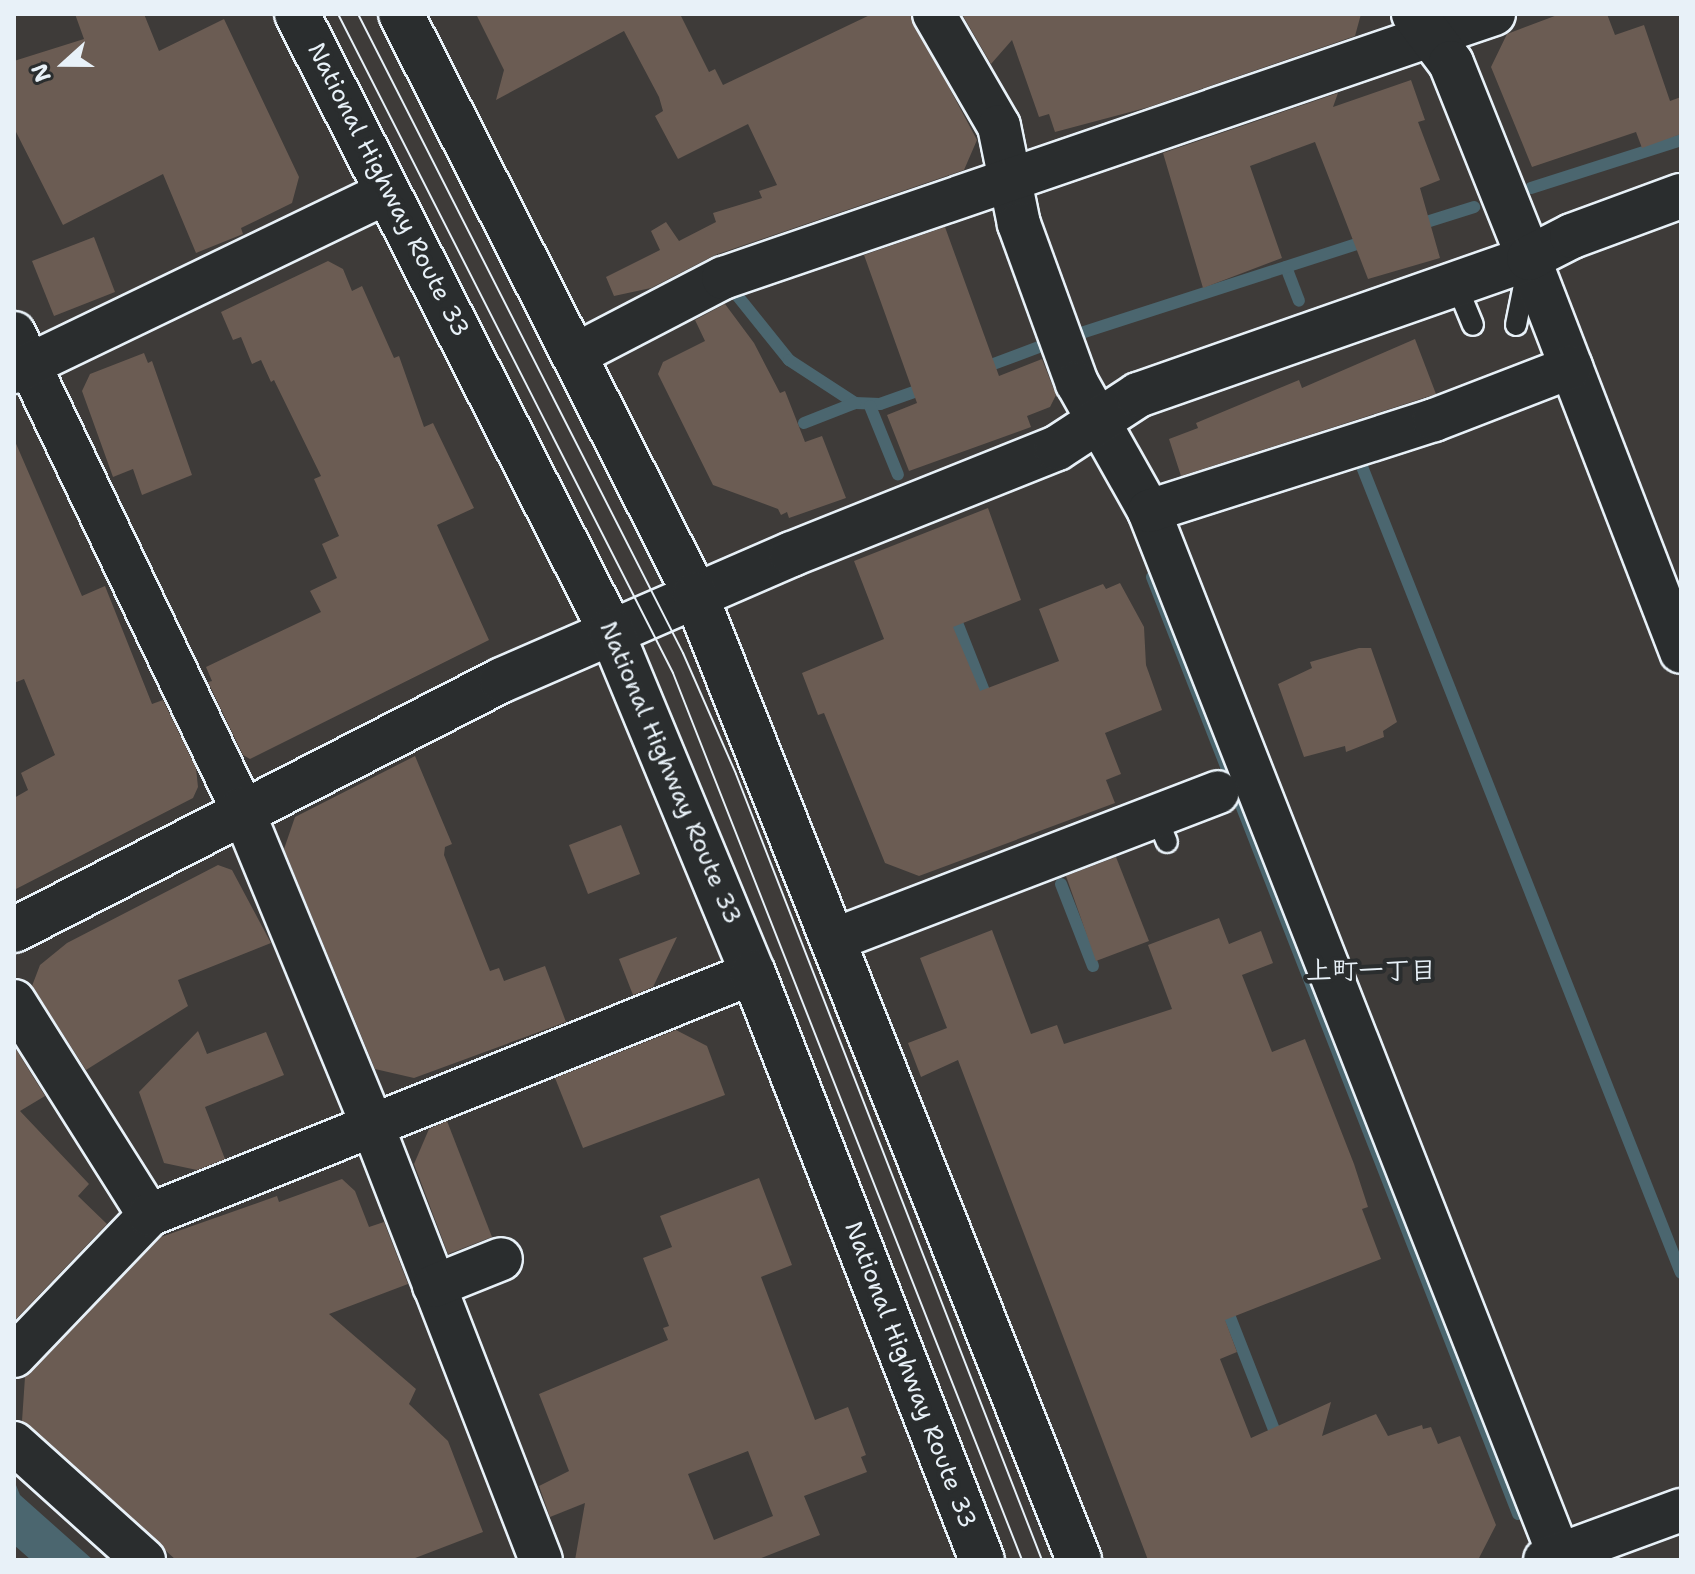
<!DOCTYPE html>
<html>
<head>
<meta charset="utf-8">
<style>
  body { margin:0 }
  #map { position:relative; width:1695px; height:1574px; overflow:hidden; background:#3e3b39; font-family:"Shantell Sans","Klee One",sans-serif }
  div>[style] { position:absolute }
  .water>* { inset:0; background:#4b666f }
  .stream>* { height:12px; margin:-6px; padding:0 6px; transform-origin:6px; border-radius:6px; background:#4b666f }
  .building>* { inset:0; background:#6b5c53 }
  .roads { filter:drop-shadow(2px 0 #e8f1f8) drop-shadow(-2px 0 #e8f1f8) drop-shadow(0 2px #e8f1f8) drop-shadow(0 -2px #e8f1f8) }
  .service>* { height:20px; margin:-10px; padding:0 10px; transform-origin:10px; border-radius:10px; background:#2a2d2e }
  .minor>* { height:42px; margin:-21px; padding:0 21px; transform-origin:21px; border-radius:21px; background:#2a2d2e }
  .tertiary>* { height:44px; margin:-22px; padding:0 22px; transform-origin:22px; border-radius:22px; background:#2a2d2e }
  .trunk>* { height:44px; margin:-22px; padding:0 22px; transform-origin:22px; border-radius:22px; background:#2a2d2e }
  .tram>* { height:2px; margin:-1px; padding:0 1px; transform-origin:1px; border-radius:1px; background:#e8f1f8 }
  span { translate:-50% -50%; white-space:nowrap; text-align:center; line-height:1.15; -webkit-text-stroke:8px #2a2d2e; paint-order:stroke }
  .street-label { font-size:24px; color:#e8f1f8 }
  .neighbourhood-label { font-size:26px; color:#e8f1f8; font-weight:700 }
  .frame { position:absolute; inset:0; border:16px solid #e8f1f8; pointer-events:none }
  .north { position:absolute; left:24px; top:24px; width:80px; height:80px; -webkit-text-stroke:6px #2a2d2e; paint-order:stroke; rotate:249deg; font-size:22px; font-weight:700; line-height:32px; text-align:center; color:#e8f1f8 }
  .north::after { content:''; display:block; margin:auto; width:28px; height:36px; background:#e8f1f8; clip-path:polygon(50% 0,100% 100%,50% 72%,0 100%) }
</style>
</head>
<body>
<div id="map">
  <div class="water">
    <div style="clip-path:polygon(14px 1480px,20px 1495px,93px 1560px,31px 1560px,14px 1545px)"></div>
  </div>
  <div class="stream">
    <div style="left:1531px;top:188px;width:157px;rotate:-17.7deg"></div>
    <div style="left:1417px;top:225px;width:60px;rotate:-17.5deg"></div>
    <div style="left:1286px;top:267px;width:36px;rotate:69deg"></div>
    <div style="left:736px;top:294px;width:85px;rotate:51.2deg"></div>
    <div style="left:789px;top:360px;width:79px;rotate:33.1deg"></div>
    <div style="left:855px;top:403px;width:25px;rotate:2deg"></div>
    <div style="left:880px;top:404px;width:51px;rotate:-19.5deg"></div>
    <div style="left:1075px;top:335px;width:309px;rotate:-17.9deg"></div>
    <div style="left:980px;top:369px;width:66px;rotate:-20.4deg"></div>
    <div style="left:870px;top:406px;width:74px;rotate:67.9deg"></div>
    <div style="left:804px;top:423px;width:55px;rotate:-21.4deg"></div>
    <div style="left:1359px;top:459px;width:875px;rotate:68.42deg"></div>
    <div style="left:1152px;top:577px;width:1006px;rotate:68.66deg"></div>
    <div style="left:952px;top:610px;width:101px;rotate:68.5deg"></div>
    <div style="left:1061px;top:884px;width:88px;rotate:68.7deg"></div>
    <div style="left:1224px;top:1302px;width:150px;rotate:68.6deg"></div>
  </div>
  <div class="building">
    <div style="clip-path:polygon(75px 14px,144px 14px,159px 51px,224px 19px,299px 177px,292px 203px,241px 228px,243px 234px,196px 253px,163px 174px,63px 225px,14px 128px,14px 61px,84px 39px)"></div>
    <div style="clip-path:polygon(476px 14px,680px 14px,709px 72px,715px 69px,723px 85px,872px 14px,910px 14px,977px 140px,964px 170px,715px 255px,651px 288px,614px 296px,606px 277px,660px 250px,651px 231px,666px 222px,679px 241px,716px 222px,713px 213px,762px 198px,759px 191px,777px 185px,748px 124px,678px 159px,655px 116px,663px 111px,659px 97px,624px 31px,496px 100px,504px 70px)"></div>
    <div style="clip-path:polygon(962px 14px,1361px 14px,1355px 36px,1149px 107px,1055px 132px,1049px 114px,1039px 117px,1012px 40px,991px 64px)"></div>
    <div style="clip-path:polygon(1560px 14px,1607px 14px,1615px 35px,1644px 25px,1670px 101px,1681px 97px,1681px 134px,1642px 148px,1636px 132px,1532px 167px,1491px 67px,1507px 34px)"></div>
    <div style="clip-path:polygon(1411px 80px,1425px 120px,1418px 122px,1440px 180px,1420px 188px,1440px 258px,1368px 279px,1315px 142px,1250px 166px,1282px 258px,1203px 288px,1163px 153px,1338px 93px,1333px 107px)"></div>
    <div style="clip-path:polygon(945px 227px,999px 376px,1042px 359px,1056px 395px,1050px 407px,1027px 416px,1031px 427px,909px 471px,887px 415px,917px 403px,864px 255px)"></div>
    <div style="clip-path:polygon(94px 237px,115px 292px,54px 316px,32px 261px)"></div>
    <div style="clip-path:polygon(328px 261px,343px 269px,352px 291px,362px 286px,394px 358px,399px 356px,424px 427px,433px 423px,474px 508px,437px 525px,489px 640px,250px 759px,243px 755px,208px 682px,212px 681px,206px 667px,321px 612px,310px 591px,337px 578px,322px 544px,339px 536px,314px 479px,321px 476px,274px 380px,271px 382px,261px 360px,252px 364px,241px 337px,233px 340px,221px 312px)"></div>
    <div style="clip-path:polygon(725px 304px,754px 343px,780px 393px,785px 391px,805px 442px,822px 436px,846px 498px,789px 518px,787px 512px,781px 515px,778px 509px,713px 485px,658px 374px,663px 362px,705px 341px,695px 320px)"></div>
    <div style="clip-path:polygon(1415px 339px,1436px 394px,1181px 476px,1169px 439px,1198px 428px,1196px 423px,1299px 380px,1302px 388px)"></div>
    <div style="clip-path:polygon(144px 353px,148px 363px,152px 361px,192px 475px,142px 495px,133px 469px,113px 477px,82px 391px,90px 374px)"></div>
    <div style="clip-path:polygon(14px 439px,82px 596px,105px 586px,152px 704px,163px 700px,196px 768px,198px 787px,193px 798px,14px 890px,14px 798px,28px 790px,21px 773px,55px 755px,24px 679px,14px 683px)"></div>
    <div style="clip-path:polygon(988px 508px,1021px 600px,953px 627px,980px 691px,1059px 661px,1039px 609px,1103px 584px,1106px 589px,1120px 583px,1144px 627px,1146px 665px,1162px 710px,1105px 733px,1121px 774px,1106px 780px,1115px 803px,919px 876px,885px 863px,824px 713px,818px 715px,802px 673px,884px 639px,854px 561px)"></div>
    <div style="clip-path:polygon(1359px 648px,1371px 648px,1397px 722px,1383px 731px,1384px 737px,1346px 752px,1345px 746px,1304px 757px,1278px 684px,1312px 668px,1310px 662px)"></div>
    <div style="clip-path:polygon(415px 756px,452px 844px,445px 847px,444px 855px,490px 971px,499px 968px,504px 981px,545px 966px,566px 1022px,414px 1078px,375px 1069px,284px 849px,295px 817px)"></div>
    <div style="clip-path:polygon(621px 825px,640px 874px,588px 894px,569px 845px)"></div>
    <div style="clip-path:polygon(1116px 857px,1149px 941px,1096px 961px,1066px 876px)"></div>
    <div style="clip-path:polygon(218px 865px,232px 870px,271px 943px,178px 980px,188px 1006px,86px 1070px,32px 986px,40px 965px,67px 943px)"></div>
    <div style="clip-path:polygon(1219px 918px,1229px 944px,1261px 931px,1273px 963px,1242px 975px,1272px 1052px,1305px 1039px,1354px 1164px,1368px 1207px,1362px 1209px,1381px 1259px,1225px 1320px,1237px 1352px,1220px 1359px,1251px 1438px,1331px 1402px,1322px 1436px,1376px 1414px,1388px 1436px,1422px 1425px,1423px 1429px,1431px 1427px,1438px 1444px,1460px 1436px,1496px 1525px,1478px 1560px,1148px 1560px,958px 1060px,921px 1077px,908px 1043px,947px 1028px,920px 958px,992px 930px,1031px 1034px,1057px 1025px,1064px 1044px,1172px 1009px,1148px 945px)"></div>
    <div style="clip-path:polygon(677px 937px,653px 987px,633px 995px,619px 959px)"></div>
    <div style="clip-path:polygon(676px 1030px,707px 1046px,725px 1095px,583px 1148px,555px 1078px)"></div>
    <div style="clip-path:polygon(198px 1031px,207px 1054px,266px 1032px,284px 1075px,205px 1107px,225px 1159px,197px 1170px,164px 1163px,139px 1092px)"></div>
    <div style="clip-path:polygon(14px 1046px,45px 1096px,20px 1111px,89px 1184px,78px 1196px,107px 1224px,14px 1321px)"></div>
    <div style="clip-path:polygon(447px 1121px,492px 1237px,448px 1254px,414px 1164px,429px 1129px)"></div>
    <div style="clip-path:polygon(evenodd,759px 1178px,792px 1265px,761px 1277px,815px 1420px,848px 1407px,866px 1455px,861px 1457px,867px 1472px,804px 1496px,820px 1535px,756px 1560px,575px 1560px,585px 1503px,550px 1517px,539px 1486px,569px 1471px,539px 1394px,668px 1340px,663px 1328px,669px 1326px,643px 1258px,672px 1247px,660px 1216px,759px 1178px,748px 1451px,773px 1516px,714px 1540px,688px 1474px,748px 1451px)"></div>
    <div style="clip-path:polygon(342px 1179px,355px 1191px,369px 1227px,384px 1222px,408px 1284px,329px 1314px,416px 1389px,409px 1404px,448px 1441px,483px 1532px,410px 1560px,176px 1560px,22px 1421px,25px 1377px,161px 1237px,277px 1196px,279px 1202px)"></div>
  </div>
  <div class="roads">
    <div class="service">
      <div style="left:1456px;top:284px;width:44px;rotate:67.5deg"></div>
      <div style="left:1516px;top:325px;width:56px;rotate:-78.7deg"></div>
      <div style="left:1156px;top:815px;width:29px;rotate:68deg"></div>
    </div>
    <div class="minor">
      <div style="left:934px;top:14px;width:129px;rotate:59.9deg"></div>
      <div style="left:999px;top:126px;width:100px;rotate:78.5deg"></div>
      <div style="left:1019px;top:224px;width:169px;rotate:70deg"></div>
      <div style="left:1077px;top:383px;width:147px;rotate:60.6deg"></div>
      <div style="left:1149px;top:511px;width:1127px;rotate:68.56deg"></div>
      <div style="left:1529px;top:258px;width:422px;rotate:68.9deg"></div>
      <div style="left:14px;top:333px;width:528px;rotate:64.41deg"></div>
      <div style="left:242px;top:809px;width:344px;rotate:67.6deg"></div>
      <div style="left:373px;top:1127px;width:464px;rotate:68.8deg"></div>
      <div style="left:575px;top:355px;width:167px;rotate:-27.5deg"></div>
      <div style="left:723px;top:278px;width:815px;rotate:-18.9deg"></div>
      <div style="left:14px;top:372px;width:415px;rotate:-25.7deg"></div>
      <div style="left:1149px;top:511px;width:299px;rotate:-17.7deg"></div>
      <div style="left:1434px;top:420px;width:147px;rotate:-21.1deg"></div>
      <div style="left:833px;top:940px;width:412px;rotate:-21deg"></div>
      <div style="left:14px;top:1001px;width:253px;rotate:57.8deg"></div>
      <div style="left:434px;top:1286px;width:72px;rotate:-21.9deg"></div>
      <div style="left:14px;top:1356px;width:195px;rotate:-46.2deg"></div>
      <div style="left:149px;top:1215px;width:651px;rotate:-21.83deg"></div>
      <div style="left:14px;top:1443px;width:175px;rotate:42deg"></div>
      <div style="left:1545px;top:1560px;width:145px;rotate:-20.2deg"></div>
    </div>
    <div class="tertiary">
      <div style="left:1414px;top:14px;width:61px;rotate:52.9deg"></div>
      <div style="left:1451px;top:63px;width:210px;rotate:68.2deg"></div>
      <div style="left:14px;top:930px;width:548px;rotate:-27.13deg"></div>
      <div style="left:502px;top:680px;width:316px;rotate:-23.5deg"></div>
      <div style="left:792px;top:554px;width:285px;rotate:-21.8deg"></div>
      <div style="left:1057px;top:448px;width:97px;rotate:-33.2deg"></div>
      <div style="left:1138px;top:395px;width:414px;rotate:-19.3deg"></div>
      <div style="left:1529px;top:258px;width:48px;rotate:-27.1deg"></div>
      <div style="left:1572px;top:236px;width:116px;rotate:-20.2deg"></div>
    </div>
    <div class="trunk">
      <div style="left:297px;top:14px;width:692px;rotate:63.03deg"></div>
      <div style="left:611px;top:631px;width:370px;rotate:67.5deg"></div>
      <div style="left:753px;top:973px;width:630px;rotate:68.69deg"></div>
      <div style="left:401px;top:14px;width:650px;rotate:63.12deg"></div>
      <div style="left:695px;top:594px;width:1040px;rotate:68.32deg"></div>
    </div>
  </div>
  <div class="tram">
    <div style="left:338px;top:14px;width:739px;rotate:63.05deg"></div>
    <div style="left:673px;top:673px;width:953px;rotate:68.52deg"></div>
    <div style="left:358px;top:14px;width:717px;rotate:63.04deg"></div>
    <div style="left:683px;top:653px;width:132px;rotate:66.3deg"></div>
    <div style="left:736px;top:774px;width:843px;rotate:68.73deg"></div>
  </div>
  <div class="street-label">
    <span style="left:388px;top:190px;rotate:63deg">National Highway Route 33</span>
    <span style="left:670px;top:773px;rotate:67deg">National Highway Route 33</span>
    <span style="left:910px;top:1375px;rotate:69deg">National Highway Route 33</span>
  </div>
  <div class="neighbourhood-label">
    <span style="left:1371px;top:970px">上町一丁目</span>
  </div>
  <div class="frame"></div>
  <div class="north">N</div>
</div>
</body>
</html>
